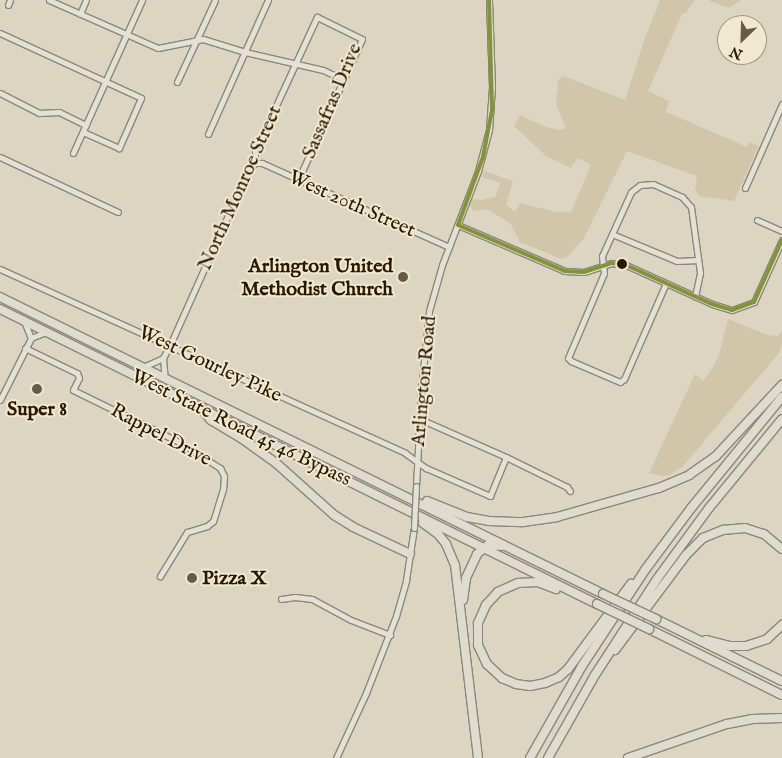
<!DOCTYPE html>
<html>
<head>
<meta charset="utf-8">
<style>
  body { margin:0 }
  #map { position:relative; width:782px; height:758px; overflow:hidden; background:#dcd5c1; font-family:"IM FELL English",serif }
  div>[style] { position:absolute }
  .green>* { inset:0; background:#d1c6a9 }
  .roads { filter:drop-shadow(1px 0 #8d8678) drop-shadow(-1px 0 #8d8678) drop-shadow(0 1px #8d8678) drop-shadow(0 -1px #8d8678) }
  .minor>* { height:5px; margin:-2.5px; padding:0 2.5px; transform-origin:2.5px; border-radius:2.5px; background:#e4e0d6 }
  .highway>* { height:8px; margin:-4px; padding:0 4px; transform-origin:4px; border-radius:4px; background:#dfdbcf }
  .bridges { filter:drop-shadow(1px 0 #8d8678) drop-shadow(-1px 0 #8d8678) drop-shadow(0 1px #8d8678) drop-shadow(0 -1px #8d8678) }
  .minor-bridge>* { height:5px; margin:-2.5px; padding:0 2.5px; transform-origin:2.5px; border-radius:2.5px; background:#e4e0d6 }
  .highway-bridge>* { height:8px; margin:-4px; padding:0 4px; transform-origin:4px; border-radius:4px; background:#dfdbcf }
  .bus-1>* { height:4px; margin:-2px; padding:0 2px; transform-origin:2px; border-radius:2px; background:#819437 }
  .dots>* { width:14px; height:14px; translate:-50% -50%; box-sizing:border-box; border:2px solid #f0e8cf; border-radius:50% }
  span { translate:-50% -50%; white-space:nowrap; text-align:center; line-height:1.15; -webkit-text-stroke:4px #f0e8cf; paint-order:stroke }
  .street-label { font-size:20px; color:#2b1801 }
  .poi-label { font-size:20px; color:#2b1801; font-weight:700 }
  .right { translate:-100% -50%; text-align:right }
  .left { translate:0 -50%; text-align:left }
  .north { position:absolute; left:717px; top:15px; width:50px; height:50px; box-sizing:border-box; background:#f0e8cf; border:1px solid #a1957d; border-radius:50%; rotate:204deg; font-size:14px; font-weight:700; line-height:20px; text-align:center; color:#2b1801 }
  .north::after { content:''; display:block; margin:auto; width:18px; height:22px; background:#695a44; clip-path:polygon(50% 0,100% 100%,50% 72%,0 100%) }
</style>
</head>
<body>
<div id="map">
  <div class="green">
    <div style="clip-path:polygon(660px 0,695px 0,687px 12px,682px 14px,648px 91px,669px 101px,666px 112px,747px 147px,750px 142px,759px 146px,734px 201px,700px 196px,695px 189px,697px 176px,627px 151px,584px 238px,568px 256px,562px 259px,520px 242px,510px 223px,487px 209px,473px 211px,469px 205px,472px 199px,481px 200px,495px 197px,500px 183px,482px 177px,484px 171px,513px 181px,506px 205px,515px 212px,520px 203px,556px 212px,571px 212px,591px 165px,578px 158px,571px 168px,546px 156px,514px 126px,520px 115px,543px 126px,560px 130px,566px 128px,556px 104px,558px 80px,564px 76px,625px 100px,645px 38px)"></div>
    <div style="clip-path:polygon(708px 0,741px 0,728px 8px)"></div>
    <div style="clip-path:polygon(728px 319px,768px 335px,778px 336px,782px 330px,782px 344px,779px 353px,683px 466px,670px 475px,662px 476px,649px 473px,695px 374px,703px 381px,710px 372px,719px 355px)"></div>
  </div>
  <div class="roads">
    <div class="minor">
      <div style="left:49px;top:0;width:119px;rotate:23.8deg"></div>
      <div style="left:158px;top:48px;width:46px;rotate:-11.3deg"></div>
      <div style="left:203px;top:39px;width:44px;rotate:17.2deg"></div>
      <div style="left:245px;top:52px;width:80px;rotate:13deg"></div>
      <div style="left:323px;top:70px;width:23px;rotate:25deg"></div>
      <div style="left:8px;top:5px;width:5px;rotate:-68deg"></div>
      <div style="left:80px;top:14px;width:15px;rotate:-67deg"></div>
      <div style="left:0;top:33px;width:155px;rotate:24.7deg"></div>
      <div style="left:141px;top:98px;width:55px;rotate:113.7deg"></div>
      <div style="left:119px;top:148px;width:39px;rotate:-156deg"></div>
      <div style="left:177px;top:82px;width:90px;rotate:-65.1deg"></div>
      <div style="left:0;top:93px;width:44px;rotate:27.1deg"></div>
      <div style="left:39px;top:113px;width:20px;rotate:-3deg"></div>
      <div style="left:59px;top:112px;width:30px;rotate:26deg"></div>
      <div style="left:208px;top:134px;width:147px;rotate:-65.9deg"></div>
      <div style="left:73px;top:153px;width:168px;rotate:-65.7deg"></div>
      <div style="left:0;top:157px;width:130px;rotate:25deg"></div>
      <div style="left:255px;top:163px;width:7px"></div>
      <div style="left:262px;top:163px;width:205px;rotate:24.2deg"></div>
      <div style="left:745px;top:188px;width:92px;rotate:-66.2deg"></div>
      <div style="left:757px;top:220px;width:27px;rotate:24deg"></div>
      <div style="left:458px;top:225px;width:116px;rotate:23.3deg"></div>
      <div style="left:565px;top:271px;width:19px;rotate:3deg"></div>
      <div style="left:584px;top:272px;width:28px;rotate:-18deg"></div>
      <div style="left:611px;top:263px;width:15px;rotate:8deg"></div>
      <div style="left:626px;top:265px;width:94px;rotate:24.4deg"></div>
      <div style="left:712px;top:304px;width:21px;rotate:17deg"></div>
      <div style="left:732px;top:310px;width:23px;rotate:-20deg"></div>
      <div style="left:754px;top:302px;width:68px;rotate:-65.7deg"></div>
      <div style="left:612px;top:234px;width:70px;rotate:22.6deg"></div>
      <div style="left:677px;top:261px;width:21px;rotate:-3deg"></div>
      <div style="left:0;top:269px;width:445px;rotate:24.4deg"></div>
      <div style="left:405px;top:453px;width:26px;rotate:36deg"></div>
      <div style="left:426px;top:468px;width:70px;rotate:23.6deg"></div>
      <div style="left:490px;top:496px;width:42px;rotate:-67.7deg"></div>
      <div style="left:506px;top:457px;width:94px;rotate:-156.2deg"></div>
      <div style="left:666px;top:283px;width:105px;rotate:113.6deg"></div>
      <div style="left:624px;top:379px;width:5px;rotate:143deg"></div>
      <div style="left:620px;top:382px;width:53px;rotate:-156.8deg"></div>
      <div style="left:571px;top:361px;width:4px;rotate:-135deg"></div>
      <div style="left:568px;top:358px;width:92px;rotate:-67deg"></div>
      <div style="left:604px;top:273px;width:17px;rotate:-97deg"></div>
      <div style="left:602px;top:256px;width:70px;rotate:-65.6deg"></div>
      <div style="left:631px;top:192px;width:11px;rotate:-38deg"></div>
      <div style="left:640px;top:185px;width:13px;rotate:-4deg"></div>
      <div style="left:653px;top:184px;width:32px;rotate:24deg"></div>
      <div style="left:682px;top:197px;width:13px;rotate:48deg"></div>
      <div style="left:691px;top:207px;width:67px;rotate:82.2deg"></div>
      <div style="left:700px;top:273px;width:24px;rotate:102deg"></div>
      <div style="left:24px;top:321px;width:18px;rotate:68deg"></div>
      <div style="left:25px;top:348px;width:58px;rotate:25.7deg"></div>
      <div style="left:77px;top:373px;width:5px;rotate:68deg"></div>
      <div style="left:79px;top:378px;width:13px;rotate:117deg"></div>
      <div style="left:73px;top:390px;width:118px;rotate:26.1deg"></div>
      <div style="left:179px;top:442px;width:49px;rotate:32.4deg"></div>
      <div style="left:220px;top:468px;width:9px;rotate:63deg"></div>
      <div style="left:224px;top:476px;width:13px;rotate:94deg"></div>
      <div style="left:223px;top:489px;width:34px;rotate:107deg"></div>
      <div style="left:213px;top:521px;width:8px;rotate:140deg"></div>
      <div style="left:207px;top:526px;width:21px;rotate:163deg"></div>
      <div style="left:187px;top:532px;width:52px;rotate:121.5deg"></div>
      <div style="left:163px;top:358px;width:21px;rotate:85deg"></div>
      <div style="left:143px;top:367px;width:22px;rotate:-24deg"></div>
      <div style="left:163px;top:358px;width:15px;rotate:-62deg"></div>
      <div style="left:170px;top:345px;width:174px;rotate:-65.9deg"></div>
      <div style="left:241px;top:186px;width:20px;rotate:-63deg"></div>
      <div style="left:250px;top:168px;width:7px;rotate:-45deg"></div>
      <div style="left:255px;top:163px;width:12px;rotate:-90deg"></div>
      <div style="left:255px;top:151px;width:148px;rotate:-65.2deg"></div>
      <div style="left:317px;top:17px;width:50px;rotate:26.1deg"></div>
      <div style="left:362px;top:39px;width:155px;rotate:114.4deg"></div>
      <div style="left:0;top:400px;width:69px;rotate:-63.4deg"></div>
      <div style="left:31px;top:338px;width:16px;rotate:-22deg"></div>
      <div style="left:506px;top:457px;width:68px;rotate:26.2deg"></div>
      <div style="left:567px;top:487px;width:5px;rotate:53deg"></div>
      <div style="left:416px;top:486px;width:96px;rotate:-87deg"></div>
      <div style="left:421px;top:390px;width:79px;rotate:-84.2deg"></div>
      <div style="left:429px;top:311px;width:48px;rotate:-74.2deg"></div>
      <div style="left:442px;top:265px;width:101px;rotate:-69deg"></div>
      <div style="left:478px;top:171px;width:42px;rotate:-75deg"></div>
      <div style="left:489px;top:130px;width:43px;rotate:-86deg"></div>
      <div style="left:492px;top:87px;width:87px;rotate:-92deg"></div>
      <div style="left:281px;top:599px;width:14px;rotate:-8deg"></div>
      <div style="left:295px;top:597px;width:17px;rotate:7deg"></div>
      <div style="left:312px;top:599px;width:44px;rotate:28.3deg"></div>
      <div style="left:351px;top:620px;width:42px;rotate:21deg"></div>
      <div style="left:336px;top:758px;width:72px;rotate:-65.2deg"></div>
      <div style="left:366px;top:693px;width:83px;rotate:-68.7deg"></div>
      <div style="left:396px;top:616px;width:37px;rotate:-74deg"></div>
      <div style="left:406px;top:580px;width:53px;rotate:-81.3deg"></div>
    </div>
    <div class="highway">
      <div style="left:0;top:297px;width:672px;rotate:26.22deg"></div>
      <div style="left:0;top:309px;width:666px;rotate:26.3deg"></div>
      <div style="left:204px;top:412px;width:11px;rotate:49deg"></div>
      <div style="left:211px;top:420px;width:35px;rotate:31deg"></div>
      <div style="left:241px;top:438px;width:43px;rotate:35.5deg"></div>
      <div style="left:276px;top:463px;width:78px;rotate:41.9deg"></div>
      <div style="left:334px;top:515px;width:22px;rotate:32deg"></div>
      <div style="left:353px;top:527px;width:63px;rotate:25.3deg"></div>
      <div style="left:427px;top:501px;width:43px;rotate:21.8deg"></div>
      <div style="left:467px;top:517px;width:22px;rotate:10deg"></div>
      <div style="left:489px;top:521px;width:34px;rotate:2deg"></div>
      <div style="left:523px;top:522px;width:34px;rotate:-8deg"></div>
      <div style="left:557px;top:517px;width:106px;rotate:-15.9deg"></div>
      <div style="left:659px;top:488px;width:33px;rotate:-23deg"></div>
      <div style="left:689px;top:475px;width:33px;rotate:-35deg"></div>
      <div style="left:716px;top:456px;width:97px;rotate:-47.1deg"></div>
      <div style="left:423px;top:523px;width:19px;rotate:36deg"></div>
      <div style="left:438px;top:534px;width:13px;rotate:51deg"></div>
      <div style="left:446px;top:544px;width:23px;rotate:67deg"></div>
      <div style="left:455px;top:565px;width:194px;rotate:83.2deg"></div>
      <div style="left:556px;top:589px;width:19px;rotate:-159deg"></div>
      <div style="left:538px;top:582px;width:20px;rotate:177deg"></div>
      <div style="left:518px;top:583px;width:22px;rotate:156deg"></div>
      <div style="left:498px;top:592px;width:18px;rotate:133deg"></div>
      <div style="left:486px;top:605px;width:20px;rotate:114deg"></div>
      <div style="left:478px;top:623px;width:22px;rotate:90deg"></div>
      <div style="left:478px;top:645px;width:21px;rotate:65deg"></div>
      <div style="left:487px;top:664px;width:21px;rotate:43deg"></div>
      <div style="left:502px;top:678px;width:15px;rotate:23deg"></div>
      <div style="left:516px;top:684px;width:14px;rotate:8deg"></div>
      <div style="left:530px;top:686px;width:15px;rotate:-11deg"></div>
      <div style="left:545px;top:683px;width:15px;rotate:-23deg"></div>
      <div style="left:559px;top:677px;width:12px;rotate:-42deg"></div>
      <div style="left:568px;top:669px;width:106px;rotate:-53.5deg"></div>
      <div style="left:463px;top:600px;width:22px;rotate:-82deg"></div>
      <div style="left:466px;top:578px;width:26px;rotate:-65deg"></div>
      <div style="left:477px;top:554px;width:14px;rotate:-39deg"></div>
      <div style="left:488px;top:545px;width:15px;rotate:4deg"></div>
      <div style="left:656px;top:619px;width:140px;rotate:26.2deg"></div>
      <div style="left:649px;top:629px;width:148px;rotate:26.4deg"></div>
      <div style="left:706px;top:640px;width:25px;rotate:14deg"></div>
      <div style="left:730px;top:646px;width:16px"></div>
      <div style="left:746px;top:646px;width:22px;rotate:-18deg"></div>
      <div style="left:767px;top:639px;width:21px;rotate:-43deg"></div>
      <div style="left:615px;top:650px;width:119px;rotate:-53.2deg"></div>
      <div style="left:686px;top:555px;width:24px;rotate:-45deg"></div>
      <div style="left:703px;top:538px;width:22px;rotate:-22deg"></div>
      <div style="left:723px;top:530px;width:22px;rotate:-5deg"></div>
      <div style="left:745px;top:528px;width:20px;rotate:18deg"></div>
      <div style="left:764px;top:534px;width:23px;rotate:40deg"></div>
      <div style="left:530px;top:758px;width:106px;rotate:-60.5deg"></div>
      <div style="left:582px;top:666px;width:115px;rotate:-56.7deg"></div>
      <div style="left:645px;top:570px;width:79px;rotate:-53.3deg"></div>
      <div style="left:692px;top:507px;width:142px;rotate:-50.7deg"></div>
      <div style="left:548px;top:758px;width:95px;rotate:-60.5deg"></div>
      <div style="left:595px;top:675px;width:114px;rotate:-57.1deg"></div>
      <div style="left:657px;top:579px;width:88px;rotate:-53.8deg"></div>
      <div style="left:709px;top:508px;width:115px;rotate:-50.6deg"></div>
      <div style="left:628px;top:758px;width:105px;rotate:-19deg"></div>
      <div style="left:727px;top:724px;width:25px;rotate:-11deg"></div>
      <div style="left:752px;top:719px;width:30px;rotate:-2deg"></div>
    </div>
  </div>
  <div class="bridges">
    <div class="minor-bridge">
      <div style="left:414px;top:528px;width:42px;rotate:-87.3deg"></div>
    </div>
    <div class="highway-bridge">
      <div style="left:603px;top:594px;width:59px;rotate:25.3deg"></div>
      <div style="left:597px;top:604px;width:58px;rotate:25.7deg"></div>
    </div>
  </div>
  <div class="bus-1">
    <div style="left:489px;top:0;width:110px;rotate:88.4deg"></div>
    <div style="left:492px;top:110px;width:48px;rotate:100.8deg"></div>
    <div style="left:483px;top:157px;width:72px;rotate:110.2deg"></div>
    <div style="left:458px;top:225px;width:116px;rotate:23.3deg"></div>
    <div style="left:565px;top:271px;width:19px;rotate:3deg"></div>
    <div style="left:584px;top:272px;width:28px;rotate:-18deg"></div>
    <div style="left:611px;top:263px;width:15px;rotate:8deg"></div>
    <div style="left:626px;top:265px;width:94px;rotate:24.4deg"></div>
    <div style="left:712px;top:304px;width:21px;rotate:17deg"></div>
    <div style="left:732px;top:310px;width:23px;rotate:-20deg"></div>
    <div style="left:754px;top:302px;width:68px;rotate:-65.7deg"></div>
  </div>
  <div class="dots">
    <div style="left:622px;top:264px;background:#2b1801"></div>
    <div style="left:403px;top:277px;background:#695a44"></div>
    <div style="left:37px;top:389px;background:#695a44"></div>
    <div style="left:192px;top:578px;background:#695a44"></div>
  </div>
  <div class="street-label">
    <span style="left:332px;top:101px;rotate:-67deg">Sassafras Drive</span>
    <span style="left:240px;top:188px;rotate:-66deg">North Monroe Street</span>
    <span style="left:352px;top:204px;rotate:24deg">West 20th Street</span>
    <span style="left:210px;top:364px;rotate:25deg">West Gourley Pike</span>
    <span style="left:424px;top:381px;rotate:-85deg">Arlington Road</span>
    <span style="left:241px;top:428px;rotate:26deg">West State Road 45 46 Bypass</span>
    <span style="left:161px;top:435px;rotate:28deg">Rappel Drive</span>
  </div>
  <div class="poi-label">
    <span class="right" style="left:393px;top:278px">Arlington United<br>Methodist Church</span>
    <span style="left:37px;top:409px">Super 8</span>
    <span class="left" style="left:202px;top:578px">Pizza X</span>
  </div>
  <div class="north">N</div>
</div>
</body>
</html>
